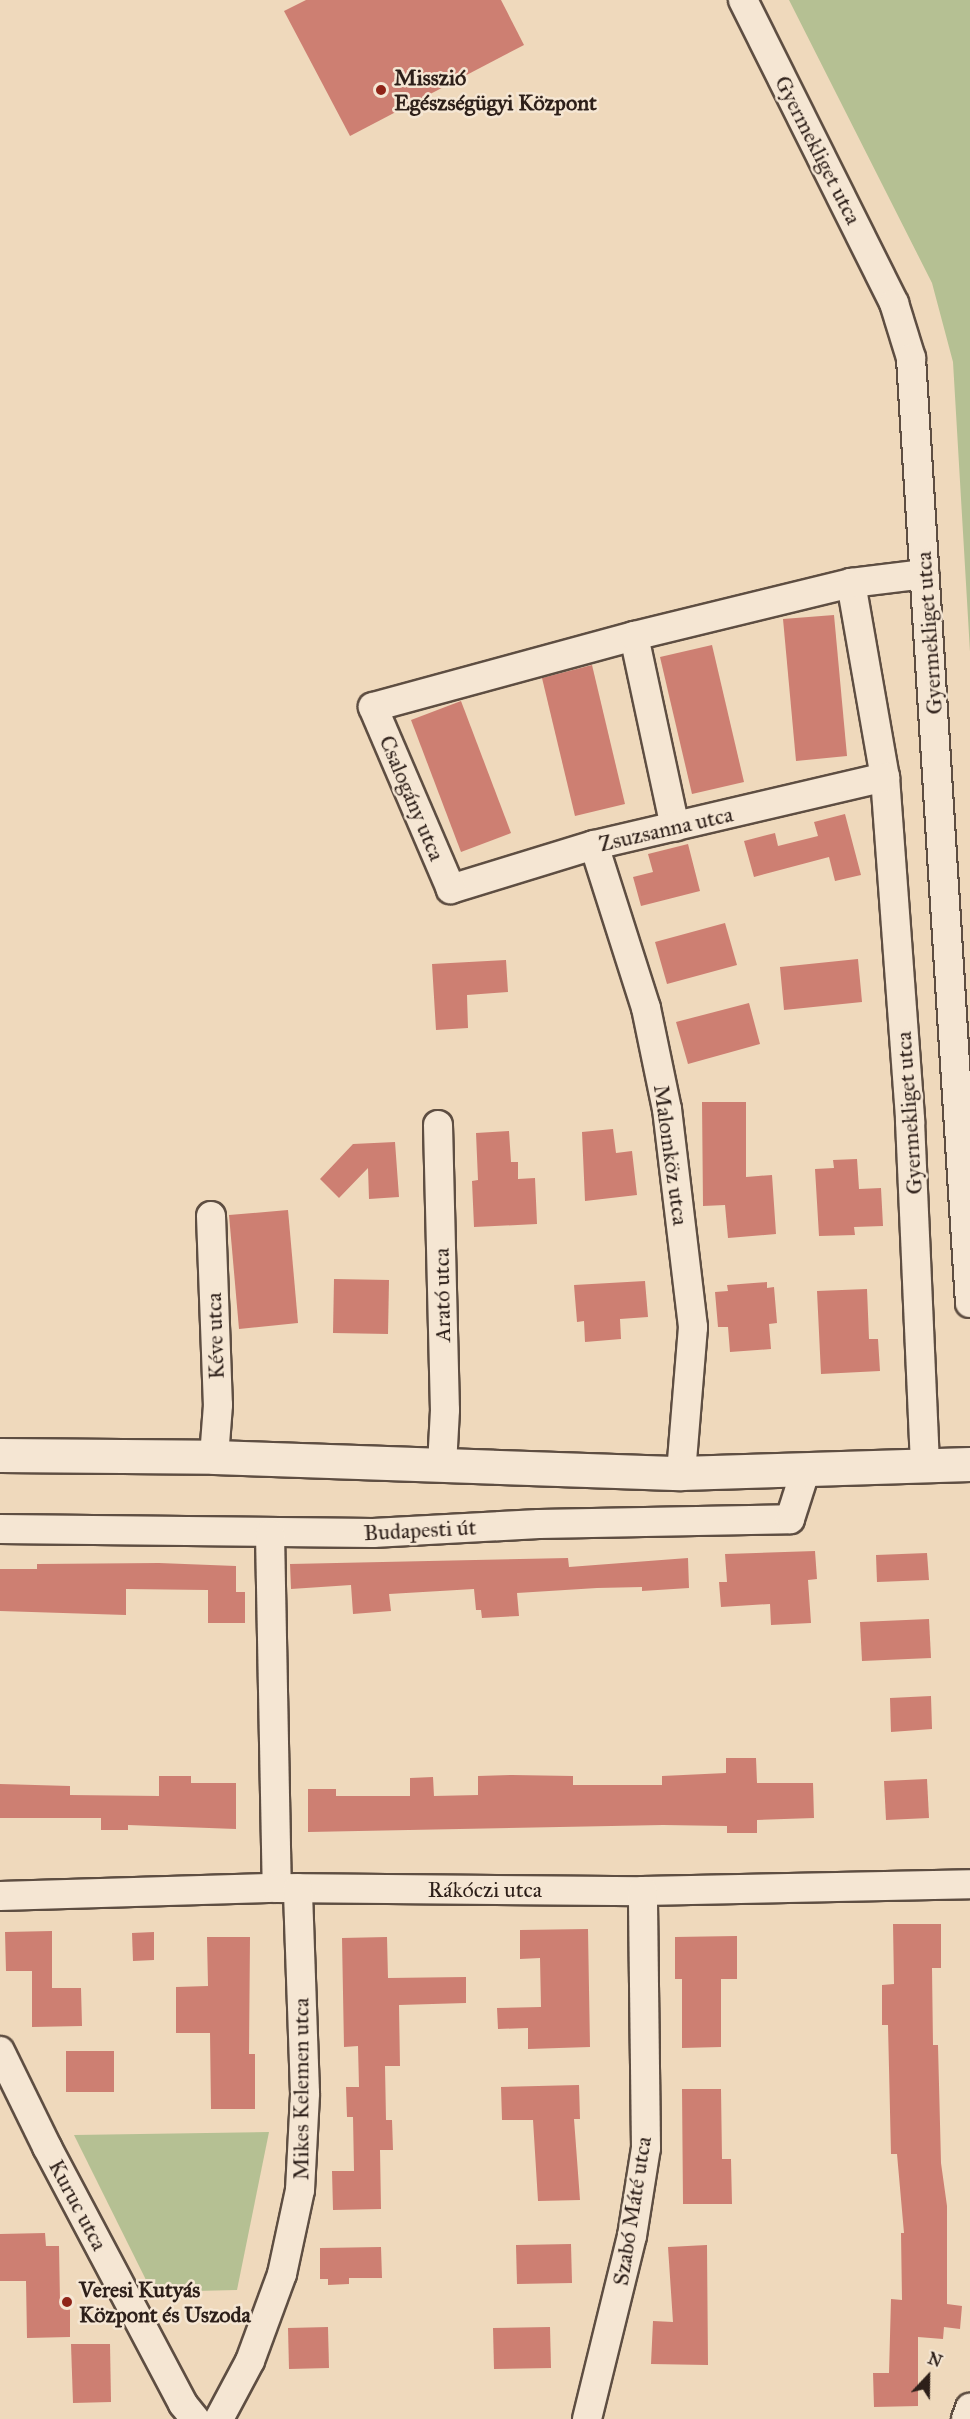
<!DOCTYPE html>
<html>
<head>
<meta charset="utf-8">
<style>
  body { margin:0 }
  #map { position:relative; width:970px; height:2419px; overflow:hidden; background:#efd9bc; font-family:"IM FELL Great Primer",serif }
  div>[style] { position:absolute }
  .green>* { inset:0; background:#b5c093 }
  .building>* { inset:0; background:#cd7f72 }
  .roads { filter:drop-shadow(2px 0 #5e4e42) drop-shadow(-2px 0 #5e4e42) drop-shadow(0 2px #5e4e42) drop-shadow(0 -2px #5e4e42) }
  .street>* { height:28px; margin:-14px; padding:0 14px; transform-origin:14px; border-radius:14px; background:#f5e6d3 }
  .secondary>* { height:33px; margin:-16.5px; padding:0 16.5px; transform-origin:16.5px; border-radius:16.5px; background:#f5e6d3 }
  .dots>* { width:16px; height:16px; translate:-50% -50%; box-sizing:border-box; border:3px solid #f5e6d3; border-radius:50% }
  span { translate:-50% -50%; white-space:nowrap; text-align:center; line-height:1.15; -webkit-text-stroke:5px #f5e6d3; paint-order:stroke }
  .poi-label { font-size:22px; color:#2d1f19; font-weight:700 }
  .left { translate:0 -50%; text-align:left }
  .street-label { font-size:22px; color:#2d1f19 }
  .north { position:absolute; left:898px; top:2347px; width:60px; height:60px; -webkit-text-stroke:4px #f5e6d3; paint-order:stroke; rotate:22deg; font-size:16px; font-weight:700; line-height:24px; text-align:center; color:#2d1f19 }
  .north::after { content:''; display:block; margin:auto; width:21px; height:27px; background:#2d1f19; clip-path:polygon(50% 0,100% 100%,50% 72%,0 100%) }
</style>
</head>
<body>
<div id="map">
  <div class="green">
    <div style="clip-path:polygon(789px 0,970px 0,970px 652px,953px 362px,932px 283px)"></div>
    <div style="clip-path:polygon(269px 2132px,237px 2290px,152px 2292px,74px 2135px)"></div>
  </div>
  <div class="building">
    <div style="clip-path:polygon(306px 0,501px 0,524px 45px,350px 136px,284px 11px)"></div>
    <div style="clip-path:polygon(834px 615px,847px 756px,796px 761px,783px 619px)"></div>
    <div style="clip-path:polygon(712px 645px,744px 782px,692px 794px,660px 657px)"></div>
    <div style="clip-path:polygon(592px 665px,625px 804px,575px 816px,542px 678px)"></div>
    <div style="clip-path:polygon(461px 701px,511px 833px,461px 852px,411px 720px)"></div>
    <div style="clip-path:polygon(845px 814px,861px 875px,835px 881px,829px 857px,754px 877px,744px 841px,775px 833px,778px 846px,818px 836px,814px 822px)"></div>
    <div style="clip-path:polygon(688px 844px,700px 891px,641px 906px,633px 877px,653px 872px,648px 854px)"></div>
    <div style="clip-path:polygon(725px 923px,737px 965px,667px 984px,655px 942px)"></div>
    <div style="clip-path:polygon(858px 959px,862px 1002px,784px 1010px,780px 967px)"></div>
    <div style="clip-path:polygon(506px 960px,508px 992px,467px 995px,468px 1028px,436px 1030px,432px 964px)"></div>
    <div style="clip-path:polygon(749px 1003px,760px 1044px,688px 1064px,676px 1022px)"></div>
    <div style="clip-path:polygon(702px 1102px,746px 1102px,746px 1177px,772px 1175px,776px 1234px,728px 1238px,725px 1205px,703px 1206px)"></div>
    <div style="clip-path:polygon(613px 1129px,616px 1153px,632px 1151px,637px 1195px,585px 1201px,582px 1132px)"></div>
    <div style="clip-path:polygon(509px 1131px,511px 1162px,518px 1162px,518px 1179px,535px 1178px,537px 1224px,474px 1227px,472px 1181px,478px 1180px,476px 1133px)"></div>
    <div style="clip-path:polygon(395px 1142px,399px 1197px,369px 1199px,368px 1168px,339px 1198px,320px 1179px,353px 1144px)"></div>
    <div style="clip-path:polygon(857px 1159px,859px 1189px,881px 1188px,883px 1226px,854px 1227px,855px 1235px,819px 1236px,815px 1169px,834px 1168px,833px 1160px)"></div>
    <div style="clip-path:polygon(288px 1210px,298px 1323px,239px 1329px,229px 1215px)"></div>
    <div style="clip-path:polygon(334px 1279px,389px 1280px,388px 1334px,333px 1333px)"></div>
    <div style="clip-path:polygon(645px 1281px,648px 1317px,620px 1319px,621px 1339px,585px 1342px,584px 1321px,577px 1322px,574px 1285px)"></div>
    <div style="clip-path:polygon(767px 1282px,767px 1288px,774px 1287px,777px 1323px,769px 1324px,771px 1349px,730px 1352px,728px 1327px,718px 1327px,715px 1292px,728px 1291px,727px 1285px)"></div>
    <div style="clip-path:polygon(867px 1289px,869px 1339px,878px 1339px,880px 1371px,821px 1374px,817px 1291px)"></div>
    <div style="clip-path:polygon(815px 1551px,817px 1579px,808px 1580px,811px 1623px,771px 1625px,770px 1604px,721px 1607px,719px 1582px,727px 1582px,725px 1554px)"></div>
    <div style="clip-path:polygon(927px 1553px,929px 1580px,877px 1582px,876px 1555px)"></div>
    <div style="clip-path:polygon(568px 1558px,569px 1567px,688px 1558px,689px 1588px,642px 1591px,642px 1587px,597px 1588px,517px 1593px,519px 1616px,482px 1618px,481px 1610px,476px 1610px,474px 1589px,389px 1594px,391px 1611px,353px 1614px,351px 1585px,291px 1589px,290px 1564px)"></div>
    <div style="clip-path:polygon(159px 1563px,236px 1566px,236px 1592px,245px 1592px,245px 1623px,208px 1623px,208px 1590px,126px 1589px,126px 1615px,0 1611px,0 1569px,37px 1569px,37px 1564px)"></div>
    <div style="clip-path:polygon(929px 1619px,931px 1658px,862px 1661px,860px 1622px)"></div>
    <div style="clip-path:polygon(931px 1696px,932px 1729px,891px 1732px,890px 1698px)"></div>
    <div style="clip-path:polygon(726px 1758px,756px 1758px,757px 1783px,813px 1783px,814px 1818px,757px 1820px,757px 1833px,727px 1833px,727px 1826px,663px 1825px,308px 1832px,308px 1789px,336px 1789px,336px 1796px,410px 1796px,410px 1778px,433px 1777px,434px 1796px,478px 1795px,478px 1776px,512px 1775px,573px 1776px,573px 1785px,662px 1785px,662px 1776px,726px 1773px)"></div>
    <div style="clip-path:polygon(159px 1776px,191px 1776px,191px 1783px,236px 1783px,236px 1829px,128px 1825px,128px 1830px,101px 1830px,101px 1818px,0 1818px,0 1784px,70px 1786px,70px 1795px,159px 1796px)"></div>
    <div style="clip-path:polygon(927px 1779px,929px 1818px,886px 1820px,884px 1781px)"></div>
    <div style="clip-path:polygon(893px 1924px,941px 1924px,941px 1968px,932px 1968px,933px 2045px,938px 2045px,941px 2163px,947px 2206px,947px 2304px,962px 2306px,960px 2329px,944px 2327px,943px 2339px,918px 2337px,918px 2406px,874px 2407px,873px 2373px,889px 2373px,891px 2299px,902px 2300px,901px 2233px,904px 2233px,897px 2154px,891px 2154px,888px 2025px,882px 2025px,882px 1985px,894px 1984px)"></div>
    <div style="clip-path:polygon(588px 1929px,590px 2047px,528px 2049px,528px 2028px,498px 2029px,497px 2008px,541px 2007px,540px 1958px,520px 1959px,520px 1930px)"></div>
    <div style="clip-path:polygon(52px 1931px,52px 1988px,81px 1988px,82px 2026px,32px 2027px,32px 1971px,6px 1971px,5px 1932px)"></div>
    <div style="clip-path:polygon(154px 1932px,154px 1960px,133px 1961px,132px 1933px)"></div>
    <div style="clip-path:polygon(737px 1936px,737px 1979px,721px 1979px,721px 2047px,682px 2048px,682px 1979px,675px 1979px,675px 1937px)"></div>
    <div style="clip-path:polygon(207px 1937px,250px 1937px,249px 2054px,255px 2054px,255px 2109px,211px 2109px,210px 2033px,176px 2033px,176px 1987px,208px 1986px)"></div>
    <div style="clip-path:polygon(387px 1937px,388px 1978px,466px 1977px,466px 2003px,399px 2005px,400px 2066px,385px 2066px,386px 2120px,392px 2120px,393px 2150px,380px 2150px,381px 2209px,333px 2210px,332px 2171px,354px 2171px,353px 2117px,347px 2117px,346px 2087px,359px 2087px,358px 2046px,344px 2047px,342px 1938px)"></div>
    <div style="clip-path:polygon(66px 2051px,114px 2051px,114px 2092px,66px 2092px)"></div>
    <div style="clip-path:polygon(579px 2085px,580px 2119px,574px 2119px,580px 2200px,538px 2201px,533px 2120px,502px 2120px,501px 2087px)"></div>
    <div style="clip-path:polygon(682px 2089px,721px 2089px,722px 2159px,731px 2159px,732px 2204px,683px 2204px)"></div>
    <div style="clip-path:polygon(45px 2233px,46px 2246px,59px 2246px,60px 2301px,70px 2301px,70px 2337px,27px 2338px,26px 2281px,0 2281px,0 2234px)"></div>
    <div style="clip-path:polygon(571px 2244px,572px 2283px,517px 2284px,516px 2245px)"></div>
    <div style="clip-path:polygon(707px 2245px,708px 2365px,651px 2364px,653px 2321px,673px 2322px,668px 2247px)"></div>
    <div style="clip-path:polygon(381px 2247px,382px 2278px,349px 2278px,349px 2284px,328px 2285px,328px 2279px,320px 2279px,320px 2248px)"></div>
    <div style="clip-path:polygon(328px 2327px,329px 2368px,289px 2369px,288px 2328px)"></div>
    <div style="clip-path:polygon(550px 2327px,551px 2368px,494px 2369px,493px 2328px)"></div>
    <div style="clip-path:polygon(71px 2344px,110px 2344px,111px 2402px,73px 2403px)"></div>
  </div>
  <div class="roads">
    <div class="street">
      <div style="left:743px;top:0;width:339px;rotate:63.5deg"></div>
      <div style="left:894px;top:303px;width:58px;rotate:72.8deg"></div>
      <div style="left:911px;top:358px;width:947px;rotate:86.43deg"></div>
      <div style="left:851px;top:583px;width:197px;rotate:80.1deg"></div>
      <div style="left:885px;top:777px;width:345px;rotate:85.8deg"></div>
      <div style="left:910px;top:1121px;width:345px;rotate:87.5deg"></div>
      <div style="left:634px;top:636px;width:195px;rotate:77.9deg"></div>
      <div style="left:885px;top:777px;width:299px;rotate:166.8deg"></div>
      <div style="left:594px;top:845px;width:150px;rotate:162.9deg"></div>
      <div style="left:451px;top:889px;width:198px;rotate:-113.2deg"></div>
      <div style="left:373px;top:707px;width:270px;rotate:-15.2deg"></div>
      <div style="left:634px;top:636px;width:223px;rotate:-13.7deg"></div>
      <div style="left:851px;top:583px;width:74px;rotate:-7deg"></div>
      <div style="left:594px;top:845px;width:171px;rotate:72.3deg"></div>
      <div style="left:646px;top:1008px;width:103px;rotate:78.3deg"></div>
      <div style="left:667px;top:1109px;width:220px;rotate:83.2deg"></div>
      <div style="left:693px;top:1327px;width:146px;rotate:94.7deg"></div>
      <div style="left:438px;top:1125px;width:285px;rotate:88.6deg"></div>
      <div style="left:445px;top:1410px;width:55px;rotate:93.1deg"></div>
      <div style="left:211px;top:1216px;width:189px;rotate:87.9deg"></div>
      <div style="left:218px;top:1405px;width:52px;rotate:94.4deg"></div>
      <div style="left:0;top:1529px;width:373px;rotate:0.6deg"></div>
      <div style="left:373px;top:1533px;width:166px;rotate:-3.1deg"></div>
      <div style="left:539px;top:1524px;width:251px;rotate:-1.1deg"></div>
      <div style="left:790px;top:1519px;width:49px;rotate:-72.3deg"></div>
      <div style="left:270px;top:1534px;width:354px;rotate:88.9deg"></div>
      <div style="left:0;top:1896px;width:277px;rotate:-1.7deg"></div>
      <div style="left:277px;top:1888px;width:366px;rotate:0.5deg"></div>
      <div style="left:643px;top:1891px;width:327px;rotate:-1.2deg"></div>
      <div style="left:0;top:2051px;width:107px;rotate:63.9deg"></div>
      <div style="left:47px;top:2147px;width:291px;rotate:62.1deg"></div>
      <div style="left:183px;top:2404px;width:19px;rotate:51deg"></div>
      <div style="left:219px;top:2419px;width:66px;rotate:-61.9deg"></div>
      <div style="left:250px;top:2361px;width:93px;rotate:-69.8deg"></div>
      <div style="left:282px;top:2274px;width:86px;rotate:-77.9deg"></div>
      <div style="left:300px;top:2190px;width:97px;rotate:-87deg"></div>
      <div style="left:305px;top:2093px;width:205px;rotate:-92deg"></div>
      <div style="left:587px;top:2419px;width:188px;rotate:-76.2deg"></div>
      <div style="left:632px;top:2236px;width:89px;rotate:-81deg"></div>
      <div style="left:646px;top:2148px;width:257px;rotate:-90.7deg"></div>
      <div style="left:966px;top:2419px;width:12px;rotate:-70deg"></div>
    </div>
    <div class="secondary">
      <div style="left:0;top:1455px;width:214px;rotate:0.5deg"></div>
      <div style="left:214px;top:1457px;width:467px;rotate:2deg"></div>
      <div style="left:681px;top:1473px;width:289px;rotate:-1.8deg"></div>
    </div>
  </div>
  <div class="dots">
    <div style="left:381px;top:90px;background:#8f2418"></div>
    <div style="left:67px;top:2302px;background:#8f2418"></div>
  </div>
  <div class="poi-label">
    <span class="left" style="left:394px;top:90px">Misszió<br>Egészségügyi Központ</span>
    <span class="left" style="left:79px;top:2302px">Veresi Kutyás<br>Központ és Uszoda</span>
  </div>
  <div class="street-label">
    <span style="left:818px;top:150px;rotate:63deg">Gyermekliget utca</span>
    <span style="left:929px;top:633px;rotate:-94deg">Gyermekliget utca</span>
    <span style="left:412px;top:798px;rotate:67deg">Csalogány utca</span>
    <span style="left:666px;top:829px;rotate:-13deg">Zsuzsanna utca</span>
    <span style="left:909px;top:1113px;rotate:-94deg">Gyermekliget utca</span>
    <span style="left:671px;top:1155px;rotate:82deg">Malomköz utca</span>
    <span style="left:442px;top:1295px;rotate:-91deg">Arató utca</span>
    <span style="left:215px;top:1336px;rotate:-92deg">Kéve utca</span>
    <span style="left:420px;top:1530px;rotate:-3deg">Budapesti út</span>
    <span style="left:485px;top:1890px">Rákóczi utca</span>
    <span style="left:301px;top:2089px;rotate:-90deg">Mikes Kelemen utca</span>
    <span style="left:78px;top:2205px;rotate:62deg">Kuruc utca</span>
    <span style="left:632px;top:2211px;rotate:-81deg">Szabó Máté utca</span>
  </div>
  <div class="north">N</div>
</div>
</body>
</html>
